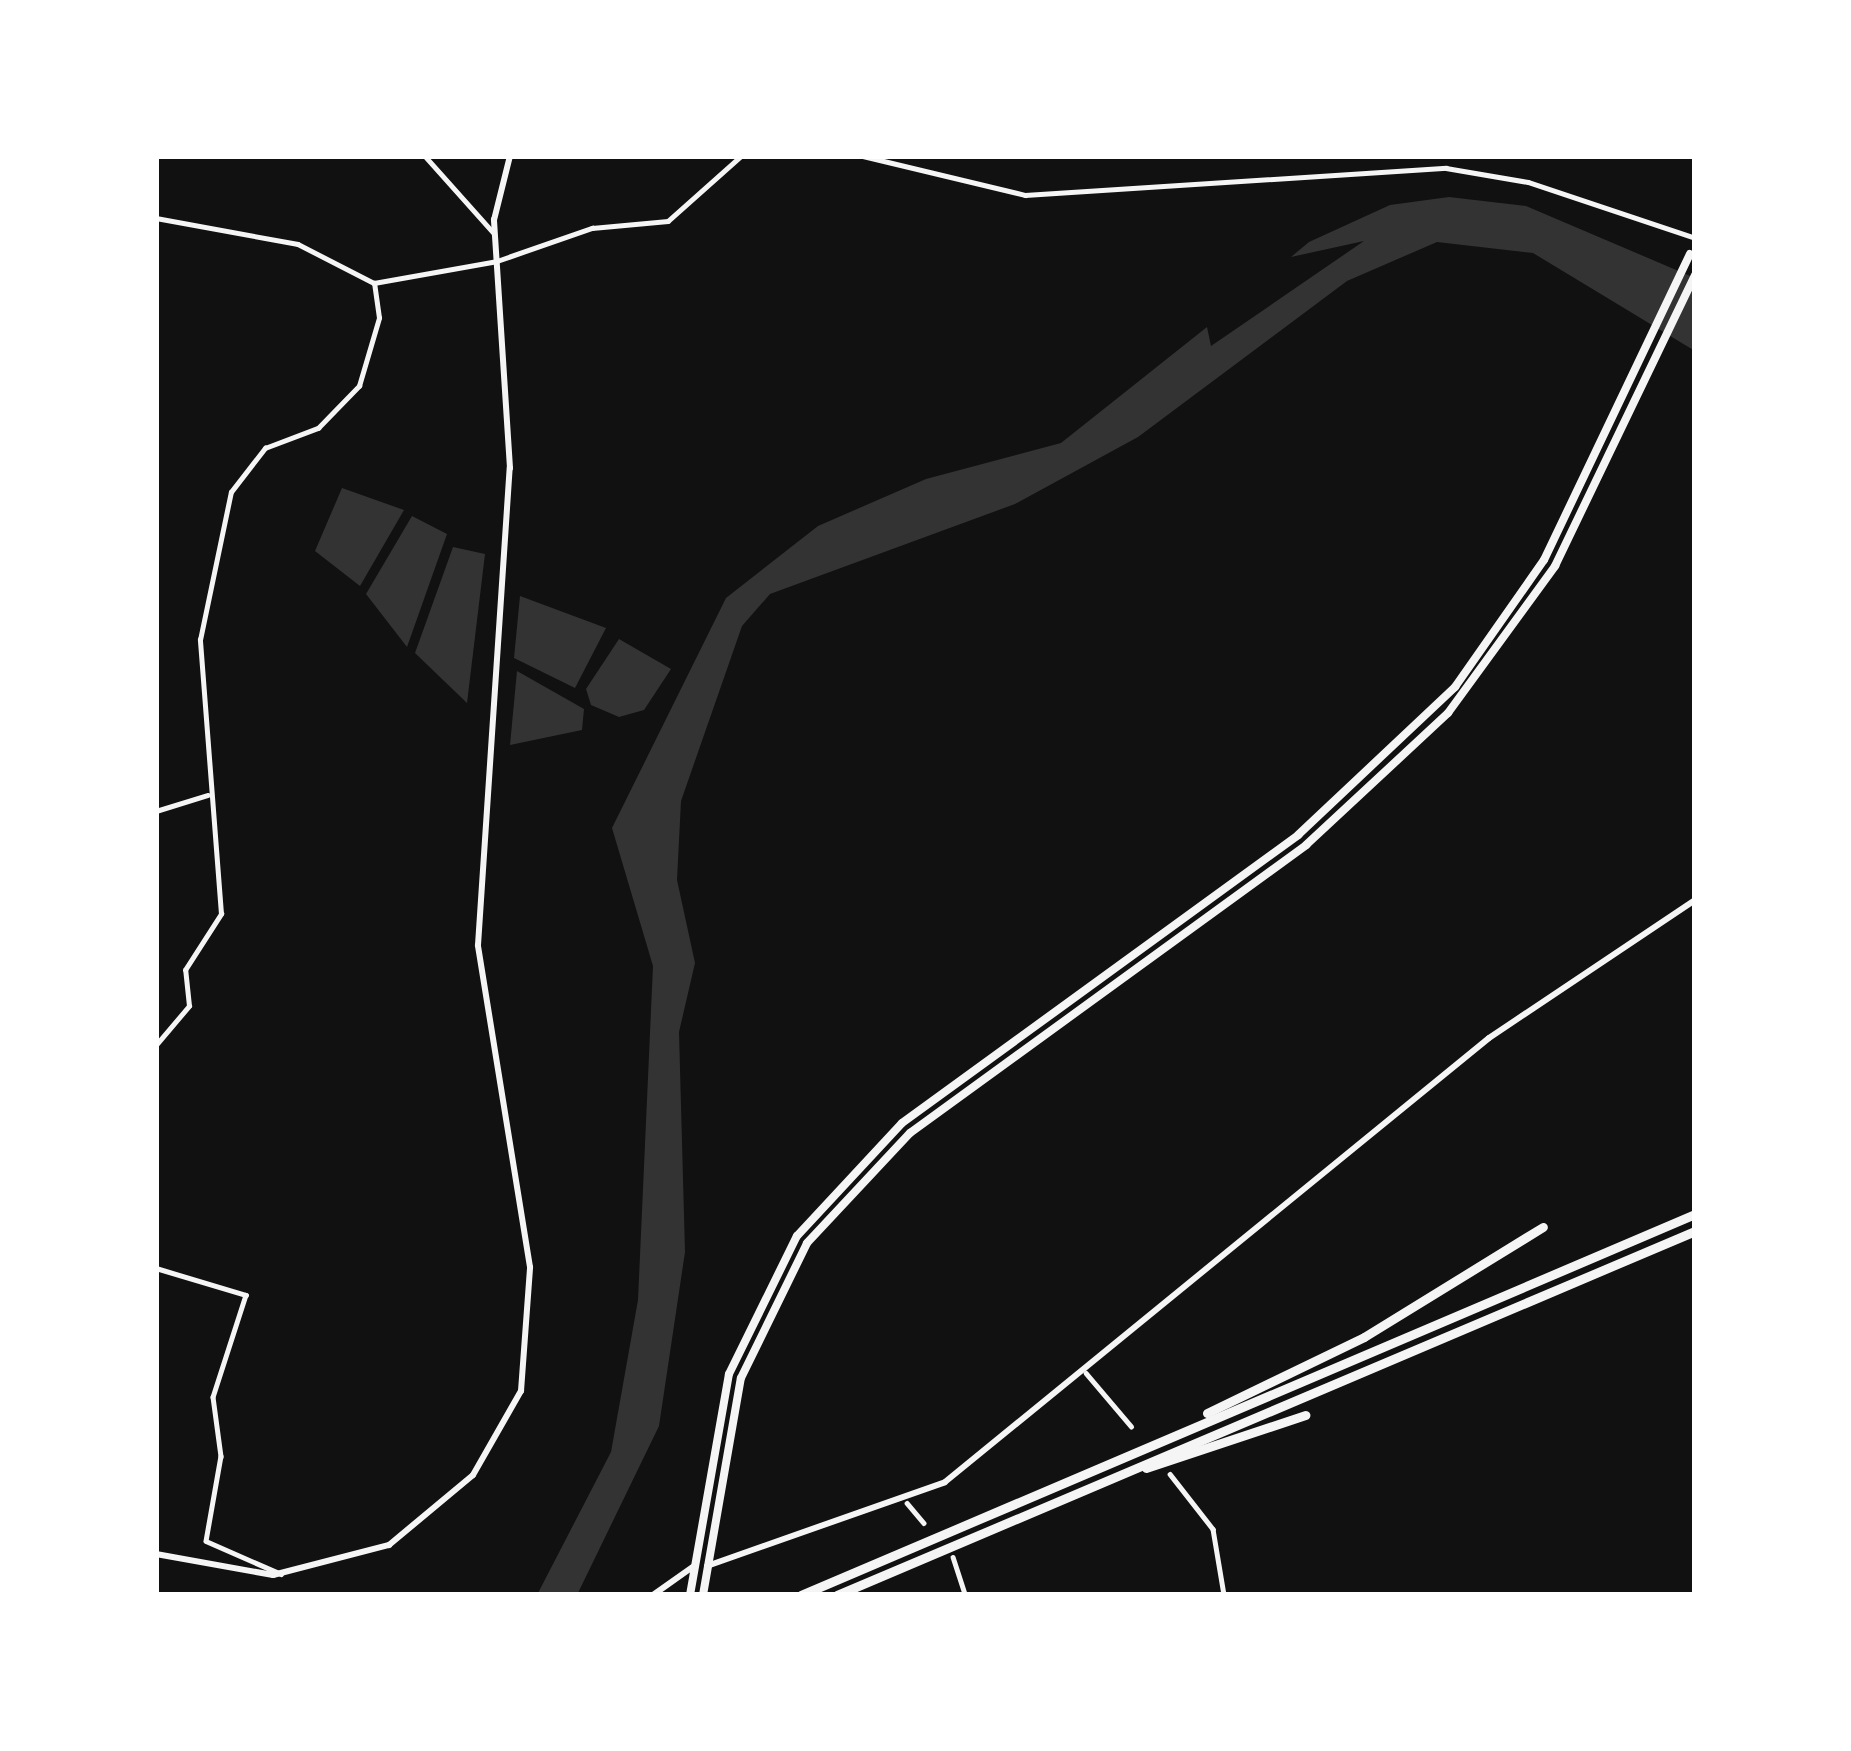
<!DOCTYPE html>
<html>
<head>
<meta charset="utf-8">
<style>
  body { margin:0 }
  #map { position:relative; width:1851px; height:1751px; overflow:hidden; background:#111; font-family:"Space Grotesk",sans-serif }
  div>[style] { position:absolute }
  .water>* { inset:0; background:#333 }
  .minor>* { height:4.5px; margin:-2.25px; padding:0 2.25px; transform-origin:2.25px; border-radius:2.25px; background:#f5f5f5 }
  .tertiary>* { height:6px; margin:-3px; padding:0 3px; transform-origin:3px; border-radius:3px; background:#f5f5f5 }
  .primary>* { height:8px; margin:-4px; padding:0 4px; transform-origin:4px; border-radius:4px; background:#f5f5f5 }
  .motorway>* { height:9px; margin:-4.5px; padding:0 4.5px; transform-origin:4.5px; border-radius:4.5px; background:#f5f5f5 }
  span { translate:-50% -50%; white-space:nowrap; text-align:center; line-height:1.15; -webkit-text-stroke:9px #fff; paint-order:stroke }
  .frame { position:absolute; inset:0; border:159px solid #fff; pointer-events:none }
</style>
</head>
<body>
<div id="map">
  <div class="water">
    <div style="clip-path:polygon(1449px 197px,1526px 206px,1695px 278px,1695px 351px,1533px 253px,1437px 242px,1347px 281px,1138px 437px,1015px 504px,770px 594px,742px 626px,681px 801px,677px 880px,695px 963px,679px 1032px,685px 1252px,659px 1426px,577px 1595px,537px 1595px,611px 1452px,638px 1300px,653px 966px,612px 828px,726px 598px,818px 526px,926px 479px,1061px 443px,1207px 327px,1211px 346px,1364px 241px,1291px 257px,1309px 242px,1390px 205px)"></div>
    <div style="clip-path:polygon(342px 488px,404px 510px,360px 586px,315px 551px)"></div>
    <div style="clip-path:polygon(412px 516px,447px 534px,407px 647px,366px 594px)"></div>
    <div style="clip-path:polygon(453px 547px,485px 554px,467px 703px,415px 653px)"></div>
    <div style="clip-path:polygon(520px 596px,606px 628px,575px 688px,514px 658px)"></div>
    <div style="clip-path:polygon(619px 639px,671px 669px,644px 710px,619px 717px,591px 705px,586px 689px)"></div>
    <div style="clip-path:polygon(517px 671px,584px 709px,582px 730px,510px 745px)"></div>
  </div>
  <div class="minor">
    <div style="left:425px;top:156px;width:102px;rotate:48.2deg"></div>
    <div style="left:863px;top:156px;width:167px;rotate:13.5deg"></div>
    <div style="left:1025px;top:195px;width:422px;rotate:-3.7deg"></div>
    <div style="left:1446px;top:168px;width:83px;rotate:9.7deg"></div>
    <div style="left:1528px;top:182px;width:176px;rotate:18.5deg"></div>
    <div style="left:156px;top:218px;width:144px;rotate:10.4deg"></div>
    <div style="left:298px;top:244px;width:85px;rotate:27.2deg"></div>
    <div style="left:374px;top:283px;width:125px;rotate:-10.1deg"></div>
    <div style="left:497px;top:261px;width:101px;rotate:-19.2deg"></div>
    <div style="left:592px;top:228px;width:76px;rotate:-5.3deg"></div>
    <div style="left:668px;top:221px;width:98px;rotate:-41.7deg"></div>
    <div style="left:156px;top:811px;width:54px;rotate:-17.1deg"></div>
    <div style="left:156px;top:1045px;width:51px;rotate:-49.8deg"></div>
    <div style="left:189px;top:1006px;width:36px;rotate:-96deg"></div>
    <div style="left:185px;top:970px;width:67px;rotate:-57.3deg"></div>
    <div style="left:221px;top:914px;width:275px;rotate:-94.4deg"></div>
    <div style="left:200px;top:640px;width:151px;rotate:-78.2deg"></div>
    <div style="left:231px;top:492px;width:56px;rotate:-52.3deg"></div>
    <div style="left:265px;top:448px;width:57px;rotate:-20.7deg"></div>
    <div style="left:318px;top:428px;width:59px;rotate:-45.7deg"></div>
    <div style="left:359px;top:386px;width:71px;rotate:-73.6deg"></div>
    <div style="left:379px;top:318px;width:35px;rotate:-98deg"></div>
    <div style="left:156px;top:1268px;width:94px;rotate:16.7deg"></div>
    <div style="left:246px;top:1295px;width:107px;rotate:107.9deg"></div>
    <div style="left:213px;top:1397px;width:60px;rotate:82.3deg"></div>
    <div style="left:221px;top:1456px;width:86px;rotate:100deg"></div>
    <div style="left:206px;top:1541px;width:82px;rotate:23.7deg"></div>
    <div style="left:1086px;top:1373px;width:70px;rotate:49.7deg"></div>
    <div style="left:1170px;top:1474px;width:70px;rotate:52deg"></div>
    <div style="left:1213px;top:1529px;width:67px;rotate:80.5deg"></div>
    <div style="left:907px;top:1503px;width:26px;rotate:50deg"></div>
    <div style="left:953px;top:1557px;width:40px;rotate:72deg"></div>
  </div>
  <div class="tertiary">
    <div style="left:156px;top:1554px;width:119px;rotate:10.2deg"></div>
    <div style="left:273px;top:1575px;width:120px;rotate:-14.5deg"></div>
    <div style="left:389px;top:1545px;width:109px;rotate:-39.8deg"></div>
    <div style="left:473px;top:1475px;width:97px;rotate:-60.3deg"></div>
    <div style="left:521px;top:1391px;width:124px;rotate:-85.8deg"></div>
    <div style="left:530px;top:1267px;width:326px;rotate:-99.2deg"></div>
    <div style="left:478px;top:945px;width:478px;rotate:-86.2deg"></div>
    <div style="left:510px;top:468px;width:249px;rotate:-93.7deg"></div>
    <div style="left:494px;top:220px;width:66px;rotate:-76deg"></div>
    <div style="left:707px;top:1566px;width:252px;rotate:-19.4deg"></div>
    <div style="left:945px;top:1482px;width:702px;rotate:-39.22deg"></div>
    <div style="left:1489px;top:1038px;width:248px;rotate:-33.8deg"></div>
    <div style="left:653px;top:1595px;width:50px;rotate:-35.3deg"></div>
  </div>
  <div class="primary">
    <div style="left:690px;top:1595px;width:224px;rotate:-80deg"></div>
    <div style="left:729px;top:1374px;width:154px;rotate:-63.8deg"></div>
    <div style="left:797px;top:1236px;width:154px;rotate:-47.1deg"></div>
    <div style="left:902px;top:1123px;width:490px;rotate:-36deg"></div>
    <div style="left:1298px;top:835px;width:216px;rotate:-43.3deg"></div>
    <div style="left:1455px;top:687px;width:155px;rotate:-55deg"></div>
    <div style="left:1544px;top:560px;width:339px;rotate:-64.5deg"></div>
    <div style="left:703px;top:1595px;width:220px;rotate:-80.1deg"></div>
    <div style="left:741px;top:1378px;width:150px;rotate:-63.9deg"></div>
    <div style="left:807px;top:1243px;width:151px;rotate:-46.9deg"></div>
    <div style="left:910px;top:1133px;width:490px;rotate:-36deg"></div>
    <div style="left:1306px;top:845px;width:194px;rotate:-42.9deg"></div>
    <div style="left:1448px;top:713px;width:182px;rotate:-53.9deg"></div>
    <div style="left:1555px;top:566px;width:323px;rotate:-64.3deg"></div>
  </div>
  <div class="motorway">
    <div style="left:1207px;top:1413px;width:174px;rotate:-25.8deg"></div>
    <div style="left:1364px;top:1337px;width:210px;rotate:-31.6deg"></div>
    <div style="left:1146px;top:1468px;width:168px;rotate:-18.4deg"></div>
    <div style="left:801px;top:1595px;width:972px;rotate:-23.08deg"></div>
    <div style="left:837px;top:1595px;width:932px;rotate:-22.99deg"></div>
  </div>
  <div class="frame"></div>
</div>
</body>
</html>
